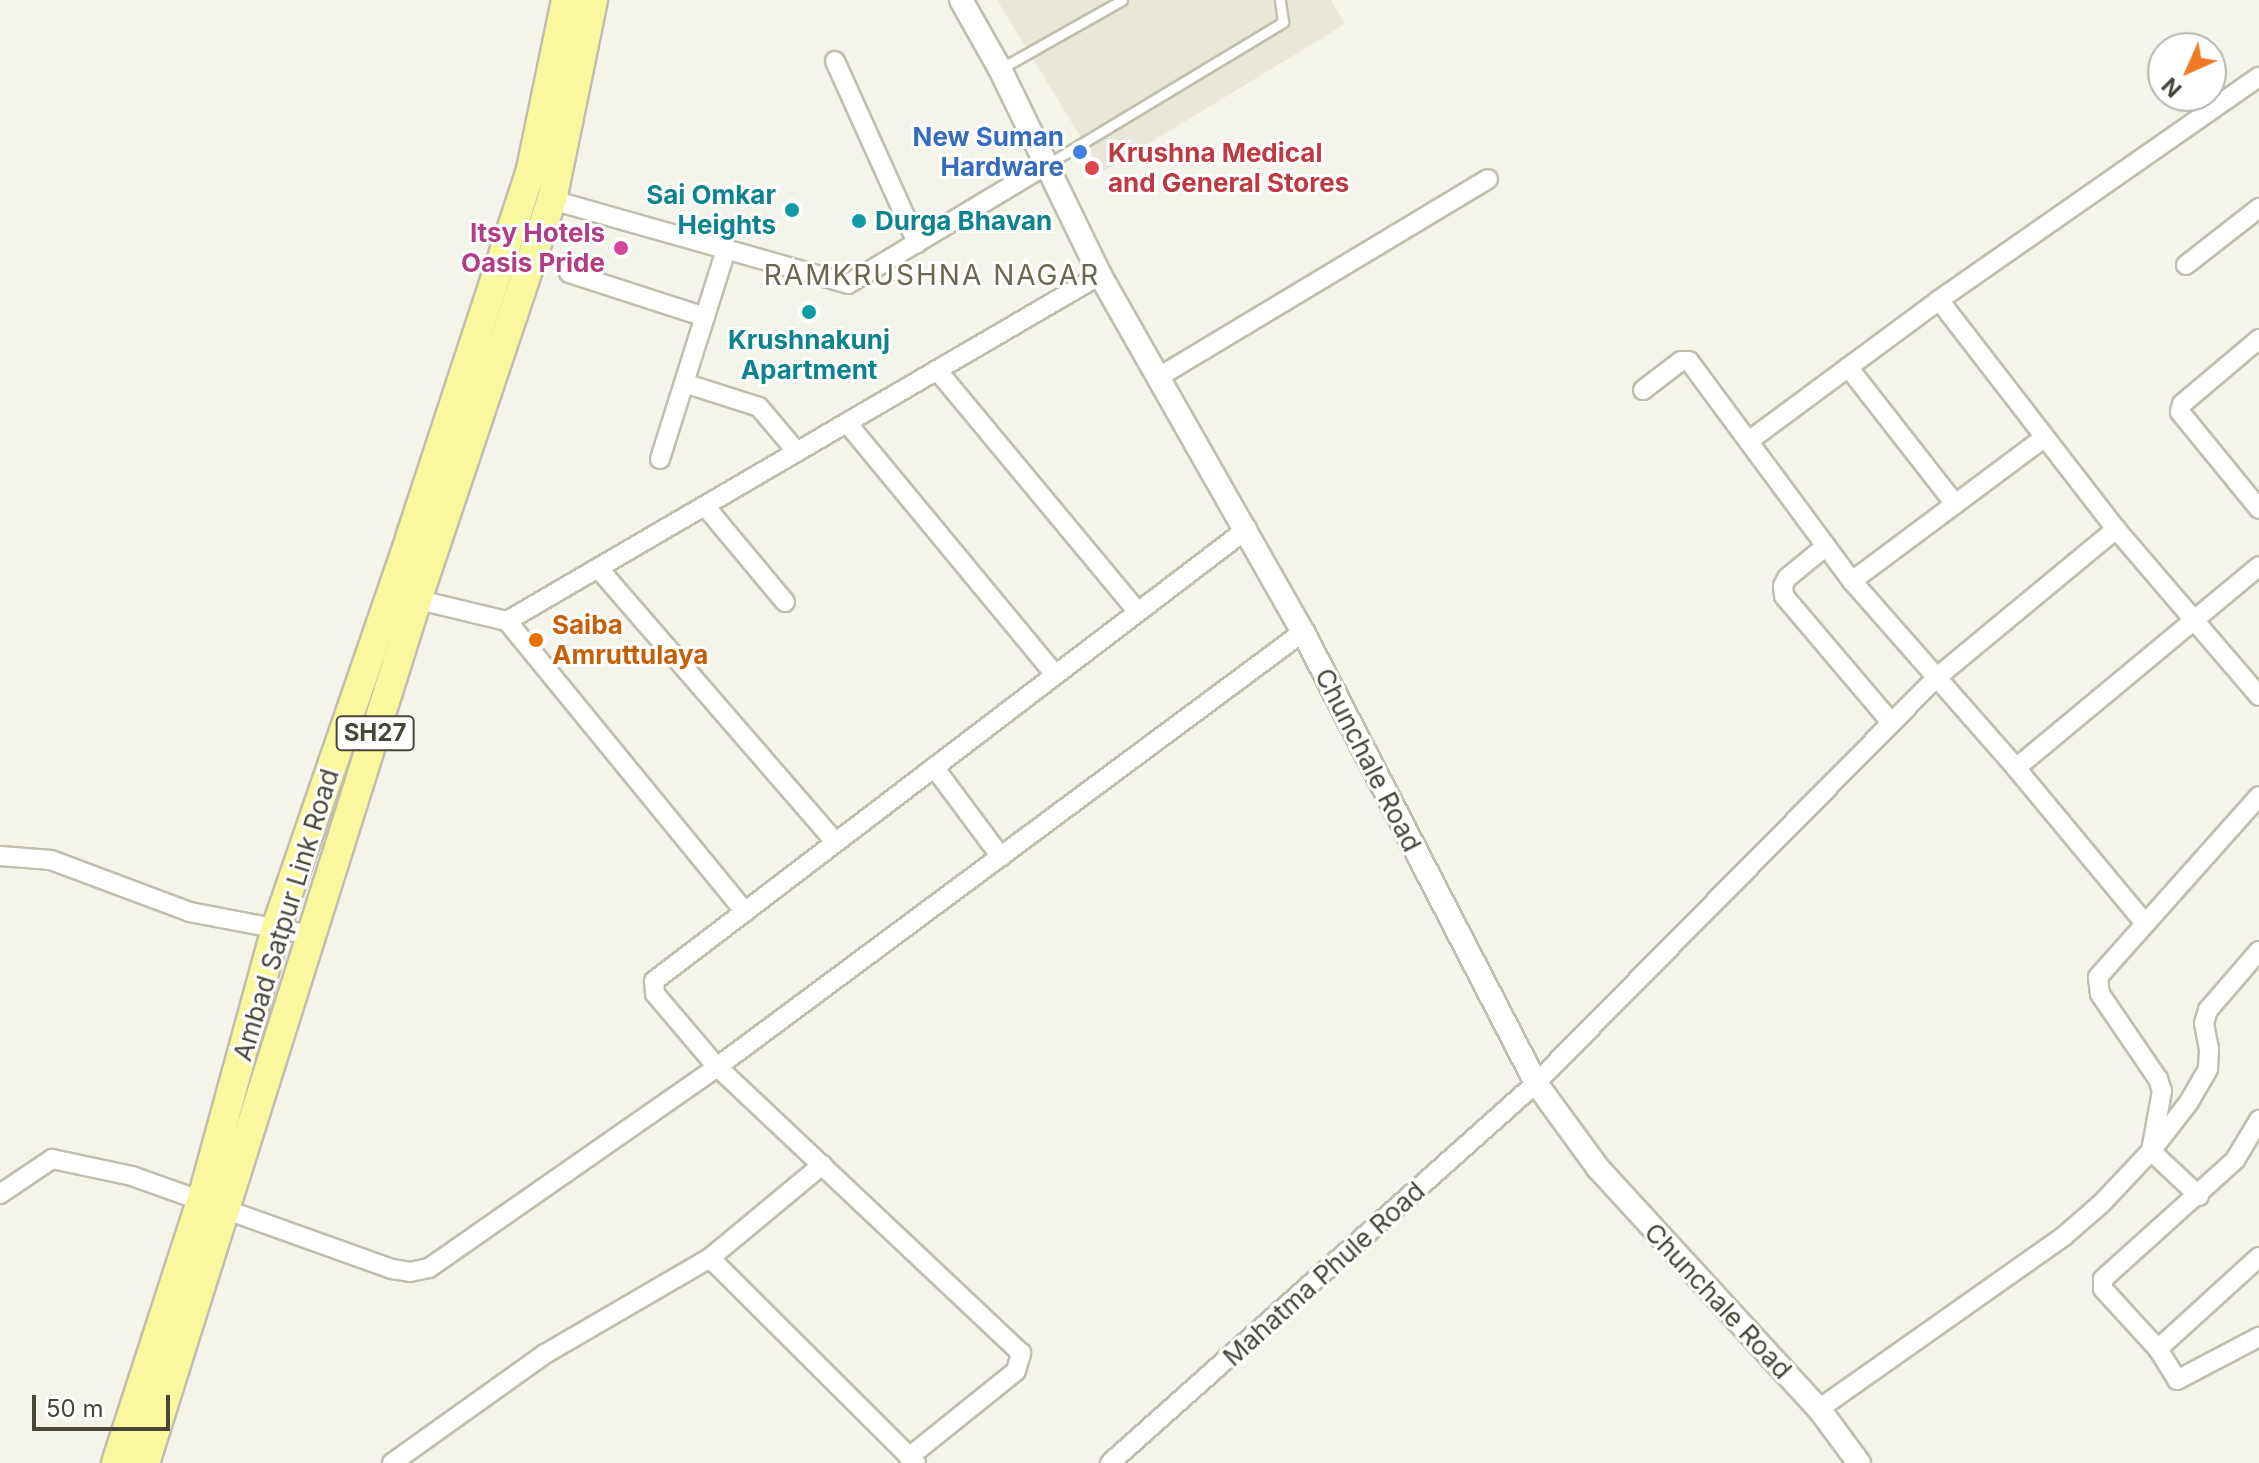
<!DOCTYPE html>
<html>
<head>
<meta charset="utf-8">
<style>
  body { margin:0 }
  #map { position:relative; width:2259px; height:1463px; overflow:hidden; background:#f4f4ea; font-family:Inter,sans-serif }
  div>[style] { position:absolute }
  .residential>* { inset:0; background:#e8e7d9 }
  .roads { filter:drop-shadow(2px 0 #c0bead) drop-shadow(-2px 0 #c0bead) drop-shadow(0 2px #c0bead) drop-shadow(0 -2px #c0bead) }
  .service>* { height:9px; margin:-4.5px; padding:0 4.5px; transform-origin:4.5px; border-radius:4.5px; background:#fff }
  .minor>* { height:18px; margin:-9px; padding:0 9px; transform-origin:9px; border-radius:9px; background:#fff }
  .tertiary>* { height:22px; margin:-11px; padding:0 11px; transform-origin:11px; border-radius:11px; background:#fff }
  .primary>* { height:28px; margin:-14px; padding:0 14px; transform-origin:14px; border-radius:14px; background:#faf89e }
  .dots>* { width:22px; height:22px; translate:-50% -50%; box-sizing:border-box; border:4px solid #fff; border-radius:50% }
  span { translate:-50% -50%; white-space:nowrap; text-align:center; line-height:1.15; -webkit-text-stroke:6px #fff; paint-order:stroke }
  .shield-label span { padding:2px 6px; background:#fff; border:2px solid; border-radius:6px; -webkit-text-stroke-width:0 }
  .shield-label { font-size:24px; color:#484639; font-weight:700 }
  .shop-label { font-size:26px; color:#366cbe; font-weight:700 }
  .right { translate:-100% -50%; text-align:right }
  .health-label { font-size:26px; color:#be3a42; font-weight:700 }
  .left { translate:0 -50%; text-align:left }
  .culture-label { font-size:26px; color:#0d838f; font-weight:700 }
  .hotel-label { font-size:26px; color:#b23c85; font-weight:700 }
  .food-label { font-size:26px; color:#c56008; font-weight:700 }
  .street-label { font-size:26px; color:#484639 }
  .neighbourhood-label { font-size:28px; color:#6b6750; letter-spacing:2px }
  .north { position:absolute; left:2147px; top:32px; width:80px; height:80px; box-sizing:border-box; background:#fff; border:2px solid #b6b5b0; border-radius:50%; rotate:225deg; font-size:22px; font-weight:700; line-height:32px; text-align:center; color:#484639 }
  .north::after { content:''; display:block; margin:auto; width:28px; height:36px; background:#f17925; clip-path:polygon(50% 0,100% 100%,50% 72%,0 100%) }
  .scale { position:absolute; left:32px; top:1395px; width:138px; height:36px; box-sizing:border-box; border:4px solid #484639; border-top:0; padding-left:10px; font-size:24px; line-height:28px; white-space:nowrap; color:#484639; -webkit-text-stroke:6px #fff; paint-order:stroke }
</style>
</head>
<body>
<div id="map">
  <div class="residential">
    <div style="clip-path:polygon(997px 0,1331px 0,1345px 24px,1102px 172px)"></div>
  </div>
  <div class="roads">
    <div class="service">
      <div style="left:1000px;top:69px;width:140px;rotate:-29.5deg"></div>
      <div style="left:1048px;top:164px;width:275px;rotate:-31.1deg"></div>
      <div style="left:1283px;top:22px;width:22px;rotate:-98deg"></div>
    </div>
    <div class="minor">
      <div style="left:835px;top:61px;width:200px;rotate:65.7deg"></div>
      <div style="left:552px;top:200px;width:308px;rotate:15.8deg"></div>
      <div style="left:848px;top:284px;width:233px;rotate:-31deg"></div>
      <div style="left:2186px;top:265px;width:93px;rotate:-38deg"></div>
      <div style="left:569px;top:273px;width:143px;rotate:17.9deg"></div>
      <div style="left:1939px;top:300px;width:289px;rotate:52.3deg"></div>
      <div style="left:2116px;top:529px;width:220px;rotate:49.4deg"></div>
      <div style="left:2259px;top:339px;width:101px;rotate:139.8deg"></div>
      <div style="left:2182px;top:404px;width:8px;rotate:104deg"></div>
      <div style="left:2180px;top:412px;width:125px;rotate:50.8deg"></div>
      <div style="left:1848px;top:367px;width:174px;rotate:52deg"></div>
      <div style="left:937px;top:370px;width:313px;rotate:50.3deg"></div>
      <div style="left:1157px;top:378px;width:386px;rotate:-31deg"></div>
      <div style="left:684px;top:383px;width:79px;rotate:17.7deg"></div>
      <div style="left:759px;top:407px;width:59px;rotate:49.8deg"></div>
      <div style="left:1643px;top:390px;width:48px;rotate:-37.3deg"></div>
      <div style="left:1681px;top:361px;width:8px"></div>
      <div style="left:1689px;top:361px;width:274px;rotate:53.5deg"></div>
      <div style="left:1852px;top:581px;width:249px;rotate:48.7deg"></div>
      <div style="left:2016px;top:768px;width:200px;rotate:50.3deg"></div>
      <div style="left:847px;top:423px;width:326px;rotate:50.4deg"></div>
      <div style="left:1750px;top:440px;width:235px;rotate:-36.5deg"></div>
      <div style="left:1939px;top:300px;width:390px;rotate:-34.9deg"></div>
      <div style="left:660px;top:459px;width:222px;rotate:-72.5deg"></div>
      <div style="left:705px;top:506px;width:125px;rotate:50.2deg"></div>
      <div style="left:1826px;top:546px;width:50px;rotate:140.6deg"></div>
      <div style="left:1787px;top:578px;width:9px;rotate:117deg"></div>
      <div style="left:1783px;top:586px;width:10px;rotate:84deg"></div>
      <div style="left:1784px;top:596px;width:165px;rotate:49.7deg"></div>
      <div style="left:598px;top:568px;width:362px;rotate:49.1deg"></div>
      <div style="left:1852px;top:581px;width:239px;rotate:-36.7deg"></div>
      <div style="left:407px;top:597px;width:103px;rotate:13.5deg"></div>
      <div style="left:507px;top:621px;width:687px;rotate:-30.26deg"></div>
      <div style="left:507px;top:621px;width:376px;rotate:50.7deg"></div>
      <div style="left:934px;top:767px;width:112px;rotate:53.3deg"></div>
      <div style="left:2016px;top:768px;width:316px;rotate:-39.7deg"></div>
      <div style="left:0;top:856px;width:51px;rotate:4.5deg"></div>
      <div style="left:51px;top:860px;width:148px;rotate:20.5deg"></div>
      <div style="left:190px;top:912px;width:123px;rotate:10.8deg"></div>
      <div style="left:2155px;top:1146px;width:56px;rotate:-52.3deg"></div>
      <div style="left:2189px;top:1102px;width:38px;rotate:-60deg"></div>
      <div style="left:2208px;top:1069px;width:20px;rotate:-87deg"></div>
      <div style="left:2209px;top:1049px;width:26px;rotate:-101deg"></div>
      <div style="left:2204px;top:1023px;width:14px;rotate:-73deg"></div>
      <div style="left:2208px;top:1010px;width:78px;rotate:-49.2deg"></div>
      <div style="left:2151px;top:1151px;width:61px;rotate:-79.6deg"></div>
      <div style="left:2162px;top:1091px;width:13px;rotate:-108deg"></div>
      <div style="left:2158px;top:1079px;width:103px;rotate:-124.3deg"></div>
      <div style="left:2100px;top:994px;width:17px;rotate:-97deg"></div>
      <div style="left:2098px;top:977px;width:242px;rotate:-48.3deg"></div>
      <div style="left:0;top:1194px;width:63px;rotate:-33.9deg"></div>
      <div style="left:52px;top:1159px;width:82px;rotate:12deg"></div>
      <div style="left:132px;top:1176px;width:276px;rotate:19.7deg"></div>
      <div style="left:392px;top:1269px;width:18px;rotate:9deg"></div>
      <div style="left:410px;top:1272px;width:19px;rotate:-12deg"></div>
      <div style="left:429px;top:1268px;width:351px;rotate:-34.9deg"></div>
      <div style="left:717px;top:1067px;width:730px;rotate:-36.59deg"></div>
      <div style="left:2259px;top:1257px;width:137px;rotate:137.7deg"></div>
      <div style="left:2158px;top:1349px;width:36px;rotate:58deg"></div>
      <div style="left:2177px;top:1380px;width:93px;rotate:-27.7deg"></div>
      <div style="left:710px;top:1258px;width:291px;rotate:44.9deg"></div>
      <div style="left:2158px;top:1349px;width:81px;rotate:-132.5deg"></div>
      <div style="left:2103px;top:1289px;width:10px;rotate:-90deg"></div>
      <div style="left:2103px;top:1279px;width:178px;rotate:-42deg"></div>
      <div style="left:2235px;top:1160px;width:47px;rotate:-59deg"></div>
      <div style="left:1819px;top:1409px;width:300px;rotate:-35.2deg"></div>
      <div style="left:2064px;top:1236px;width:49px;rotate:-40.9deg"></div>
      <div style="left:2101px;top:1204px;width:73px;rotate:-46.7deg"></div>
      <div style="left:2151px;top:1151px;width:66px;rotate:43.2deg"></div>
      <div style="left:909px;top:1457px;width:137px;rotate:-38.8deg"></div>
      <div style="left:1016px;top:1371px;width:19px;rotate:-74deg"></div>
      <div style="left:1021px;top:1353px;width:417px;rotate:-136.7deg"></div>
      <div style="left:717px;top:1067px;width:96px;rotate:-130.3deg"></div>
      <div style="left:655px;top:994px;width:13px;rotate:-94deg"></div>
      <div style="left:654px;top:981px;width:746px;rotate:-37.32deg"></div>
      <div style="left:392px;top:1463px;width:188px;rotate:-35.5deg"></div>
      <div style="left:545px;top:1354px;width:191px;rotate:-30.2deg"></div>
      <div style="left:710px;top:1258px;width:146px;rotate:-39.7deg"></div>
      <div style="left:1110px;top:1463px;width:571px;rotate:-41.73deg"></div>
      <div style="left:1536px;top:1083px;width:569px;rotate:-45.36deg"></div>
      <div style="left:1936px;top:678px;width:234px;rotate:-39.6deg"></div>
    </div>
    <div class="tertiary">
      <div style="left:961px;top:0;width:79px;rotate:60.5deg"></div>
      <div style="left:1000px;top:69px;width:229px;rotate:64.1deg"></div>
      <div style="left:1100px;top:275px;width:411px;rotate:60.4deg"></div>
      <div style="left:1303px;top:632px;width:508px;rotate:62.68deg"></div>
      <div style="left:1536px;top:1083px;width:105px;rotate:53.9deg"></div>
      <div style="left:1598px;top:1168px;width:327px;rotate:47.5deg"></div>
      <div style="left:1819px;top:1409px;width:67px;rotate:53.5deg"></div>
    </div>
    <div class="primary">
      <div style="left:116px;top:1463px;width:278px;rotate:-72deg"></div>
      <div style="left:202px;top:1199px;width:281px;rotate:-74.7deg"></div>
      <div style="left:276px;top:928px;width:412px;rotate:-71deg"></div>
      <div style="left:410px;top:538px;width:383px;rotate:-71.8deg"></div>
      <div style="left:530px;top:174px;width:178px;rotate:-78.3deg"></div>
      <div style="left:145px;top:1463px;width:905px;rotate:-72.51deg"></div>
      <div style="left:417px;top:600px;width:422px;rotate:-71.4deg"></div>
      <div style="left:552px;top:200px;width:204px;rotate:-78.4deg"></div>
    </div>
  </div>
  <div class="dots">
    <div style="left:1080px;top:152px;background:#3f7fe0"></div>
    <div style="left:1092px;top:168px;background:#e0444e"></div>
    <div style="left:792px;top:210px;background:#0f9aa8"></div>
    <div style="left:859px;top:221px;background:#0f9aa8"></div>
    <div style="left:621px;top:248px;background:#d1479c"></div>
    <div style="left:809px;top:312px;background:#0f9aa8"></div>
    <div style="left:536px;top:640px;background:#e8710a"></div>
  </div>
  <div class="shield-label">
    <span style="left:375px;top:733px">SH27</span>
  </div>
  <div class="shop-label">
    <span class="right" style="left:1064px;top:152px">New Suman<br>Hardware</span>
  </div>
  <div class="health-label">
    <span class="left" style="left:1108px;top:168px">Krushna Medical<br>and General Stores</span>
  </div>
  <div class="culture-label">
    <span class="right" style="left:776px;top:210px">Sai Omkar<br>Heights</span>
    <span class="left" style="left:875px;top:221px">Durga Bhavan</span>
    <span style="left:809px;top:355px">Krushnakunj<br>Apartment</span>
  </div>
  <div class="hotel-label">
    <span class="right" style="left:605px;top:248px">Itsy Hotels<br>Oasis Pride</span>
  </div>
  <div class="food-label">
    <span class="left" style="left:552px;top:640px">Saiba<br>Amruttulaya</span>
  </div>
  <div class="street-label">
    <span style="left:1368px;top:760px;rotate:63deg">Chunchale Road</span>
    <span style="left:286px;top:915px;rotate:-73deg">Ambad Satpur Link Road</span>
    <span style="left:1324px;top:1274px;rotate:-42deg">Mahatma Phule Road</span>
    <span style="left:1718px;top:1301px;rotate:47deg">Chunchale Road</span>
  </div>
  <div class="neighbourhood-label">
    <span style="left:932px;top:275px">RAMKRUSHNA NAGAR</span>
  </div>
  <div class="north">N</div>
  <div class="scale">50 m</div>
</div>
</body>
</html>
